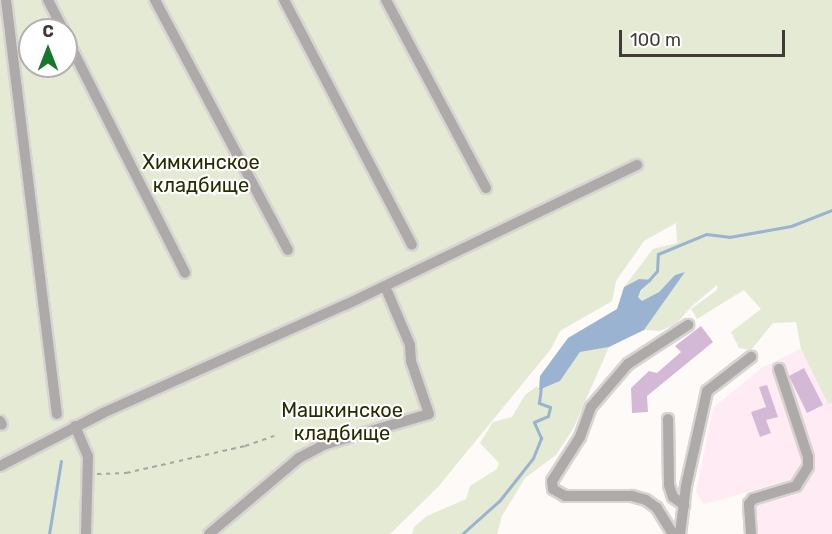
<!DOCTYPE html>
<html>
<head>
<meta charset="utf-8">
<style>
  body { margin:0 }
  #map { position:relative; width:832px; height:534px; overflow:hidden; background:#fefaf8; font-family:Rubik,sans-serif }
  div>[style] { position:absolute }
  .industrial>* { inset:0; background:#feebf4 }
  .green>* { inset:0; background:#e4ead3 }
  .water>* { inset:0; background:#99b3d0 }
  .stream>* { height:3px; margin:-1.5px; padding:0 1.5px; transform-origin:1.5px; border-radius:1.5px; background:#99b3d0 }
  .building>* { inset:0; background:#d4b9d6 }
  .path>* { height:2px; margin-top:-1px; transform-origin:0; background:repeating-linear-gradient(90deg,#a9a5a3 0 4.5px,transparent 0 9px) }
  .roads { filter:drop-shadow(2px 0 #d8d4d2) drop-shadow(-2px 0 #d8d4d2) drop-shadow(0 2px #d8d4d2) drop-shadow(0 -2px #d8d4d2) }
  .minor>* { height:10px; margin:-5px; padding:0 5px; transform-origin:5px; border-radius:5px; background:#afaaaa }
  span { translate:-50% -50%; white-space:nowrap; text-align:center; line-height:1.15; -webkit-text-stroke:4.5px #fff; paint-order:stroke }
  .park-label { font-size:20px; color:#272d01 }
  .north { position:absolute; left:18px; top:18px; width:60px; height:60px; box-sizing:border-box; background:#fff; border:2px solid #b2b1b0; border-radius:50%; rotate:0deg; font-size:16px; font-weight:700; line-height:24px; text-align:center; color:#3f3b39 }
  .north::after { content:''; display:block; margin:auto; width:21px; height:27px; background:#16782a; clip-path:polygon(50% 0,100% 100%,50% 72%,0 100%) }
  .scale { position:absolute; left:619px; top:30px; width:166px; height:27px; box-sizing:border-box; border:3px solid #3f3b39; border-top:0; padding-left:8px; font-size:18px; line-height:21px; white-space:nowrap; color:#3f3b39; -webkit-text-stroke:4px #fff; paint-order:stroke }
</style>
</head>
<body>
<div id="map">
  <div class="industrial">
    <div style="clip-path:polygon(801px 349px,828px 404px,832px 403px,832px 534px,759px 534px,756px 506px,798px 494px,793px 479px,704px 504px,696px 492px,713px 408px,763px 367px)"></div>
  </div>
  <div class="green">
    <div style="clip-path:polygon(evenodd,0 0,832px 0,832px 403px,828px 404px,801px 349px,796px 322px,773px 323px,751px 350px,739px 348px,731px 332px,761px 309px,744px 290px,697px 319px,691px 309px,717px 290px,717px 285px,691px 307px,676px 324px,660px 331px,644px 330px,685px 272px,675px 275px,659px 292px,642px 301px,638px 297px,645px 285px,639px 279px,624px 287px,653px 249px,677px 243px,676px 223px,644px 241px,616px 281px,612px 301px,560px 331px,551px 349px,438px 487px,390px 534px,0 534px,0 0,30px 30px,66px 30px,66px 66px,30px 66px,30px 30px)"></div>
    <div style="clip-path:polygon(609px 347px,573px 429px,556px 455px,525px 478px,502px 516px,497px 534px,412px 534px,414px 527px,427px 516px,466px 499px,470px 486px,497px 469px,499px 463px,480px 443px,493px 422px,512px 417px,525px 395px,537px 386px,540px 390px,560px 381px,580px 352px)"></div>
  </div>
  <div class="water">
    <div style="clip-path:polygon(685px 272px,644px 330px,609px 347px,580px 352px,560px 381px,539px 390px,540px 376px,568px 338px,617px 309px,624px 287px,639px 279px,652px 280px,641px 290px,638px 297px,642px 301px,659px 292px,675px 275px)"></div>
  </div>
  <div class="stream">
    <div style="left:648px;top:281px;width:13px;rotate:-48deg"></div>
    <div style="left:657px;top:271px;width:17px;rotate:-87deg"></div>
    <div style="left:658px;top:254px;width:52px;rotate:-22.6deg"></div>
    <div style="left:706px;top:234px;width:23px;rotate:7deg"></div>
    <div style="left:729px;top:237px;width:63px;rotate:-10.1deg"></div>
    <div style="left:791px;top:226px;width:44px;rotate:-21.3deg"></div>
    <div style="left:49px;top:534px;width:74px;rotate:-80.7deg"></div>
    <div style="left:462px;top:534px;width:51px;rotate:-41.8deg"></div>
    <div style="left:500px;top:500px;width:53px;rotate:-51.8deg"></div>
    <div style="left:533px;top:458px;width:22px;rotate:-68deg"></div>
    <div style="left:541px;top:438px;width:17px;rotate:-114deg"></div>
    <div style="left:534px;top:422px;width:15px;rotate:-23deg"></div>
    <div style="left:548px;top:416px;width:9px;rotate:-77deg"></div>
    <div style="left:550px;top:407px;width:12px;rotate:-160deg"></div>
    <div style="left:539px;top:403px;width:16px;rotate:-83deg"></div>
  </div>
  <div class="building">
    <div style="clip-path:polygon(701px 326px,713px 342px,647px 396px,648px 412px,632px 413px,631px 388px,649px 371px,657px 373px,681px 352px,675px 346px)"></div>
    <div style="clip-path:polygon(804px 368px,823px 405px,807px 413px,789px 376px)"></div>
    <div style="clip-path:polygon(767px 385px,778px 417px,766px 420px,771px 433px,760px 437px,751px 412px,766px 407px,759px 387px)"></div>
  </div>
  <div class="path">
    <div style="left:97px;top:474px;width:29px;rotate:-2deg"></div>
    <div style="left:126px;top:473px;width:122px;rotate:-12.8deg"></div>
    <div style="left:245px;top:446px;width:31px;rotate:-19deg"></div>
  </div>
  <div class="roads">
    <div class="minor">
      <div style="left:6px;top:0;width:417px;rotate:83deg"></div>
      <div style="left:48px;top:0;width:34px;rotate:63deg"></div>
      <div style="left:155px;top:0;width:283px;rotate:62deg"></div>
      <div style="left:284px;top:0;width:276px;rotate:62.4deg"></div>
      <div style="left:386px;top:0;width:213px;rotate:62deg"></div>
      <div style="left:66px;top:37px;width:264px;rotate:63.2deg"></div>
      <div style="left:668px;top:419px;width:66px;rotate:89.1deg"></div>
      <div style="left:669px;top:485px;width:13px;rotate:72deg"></div>
      <div style="left:673px;top:497px;width:14px;rotate:36deg"></div>
      <div style="left:0;top:421px;width:4px;rotate:63deg"></div>
      <div style="left:75px;top:426px;width:33px;rotate:67deg"></div>
      <div style="left:88px;top:456px;width:78px;rotate:91.5deg"></div>
      <div style="left:0;top:466px;width:116px;rotate:-27.2deg"></div>
      <div style="left:103px;top:413px;width:265px;rotate:-24.1deg"></div>
      <div style="left:345px;top:305px;width:324px;rotate:-25.6deg"></div>
      <div style="left:209px;top:534px;width:118px;rotate:-40.2deg"></div>
      <div style="left:299px;top:458px;width:27px;rotate:-28deg"></div>
      <div style="left:323px;top:445px;width:110px;rotate:-16.3deg"></div>
      <div style="left:429px;top:414px;width:56px;rotate:-108.8deg"></div>
      <div style="left:411px;top:361px;width:16px;rotate:-94deg"></div>
      <div style="left:410px;top:345px;width:64px;rotate:-113deg"></div>
      <div style="left:673px;top:534px;width:31px;rotate:-122deg"></div>
      <div style="left:657px;top:508px;width:14px;rotate:-144deg"></div>
      <div style="left:646px;top:500px;width:15px;rotate:-164deg"></div>
      <div style="left:632px;top:496px;width:67px;rotate:180deg"></div>
      <div style="left:565px;top:496px;width:14px;rotate:-150deg"></div>
      <div style="left:553px;top:489px;width:8px;rotate:-97deg"></div>
      <div style="left:552px;top:481px;width:52px;rotate:-57.5deg"></div>
      <div style="left:580px;top:437px;width:32px;rotate:-70deg"></div>
      <div style="left:591px;top:407px;width:57px;rotate:-49.3deg"></div>
      <div style="left:628px;top:364px;width:72px;rotate:-33deg"></div>
      <div style="left:680px;top:534px;width:48px;rotate:-82.9deg"></div>
      <div style="left:686px;top:486px;width:97px;rotate:-77.5deg"></div>
      <div style="left:707px;top:391px;width:56px;rotate:-37.7deg"></div>
      <div style="left:751px;top:534px;width:30px;rotate:-94deg"></div>
      <div style="left:749px;top:504px;width:6px;rotate:-51deg"></div>
      <div style="left:753px;top:499px;width:45px;rotate:-16.8deg"></div>
      <div style="left:796px;top:486px;width:22px;rotate:-58deg"></div>
      <div style="left:808px;top:467px;width:10px;rotate:-90deg"></div>
      <div style="left:808px;top:457px;width:93px;rotate:-108.2deg"></div>
    </div>
  </div>
  <div class="park-label">
    <span style="left:201px;top:174px">Химкинское<br>кладбище</span>
    <span style="left:342px;top:422px">Машкинское<br>кладбище</span>
  </div>
  <div class="north">С</div>
  <div class="scale">100 m</div>
</div>
</body>
</html>
